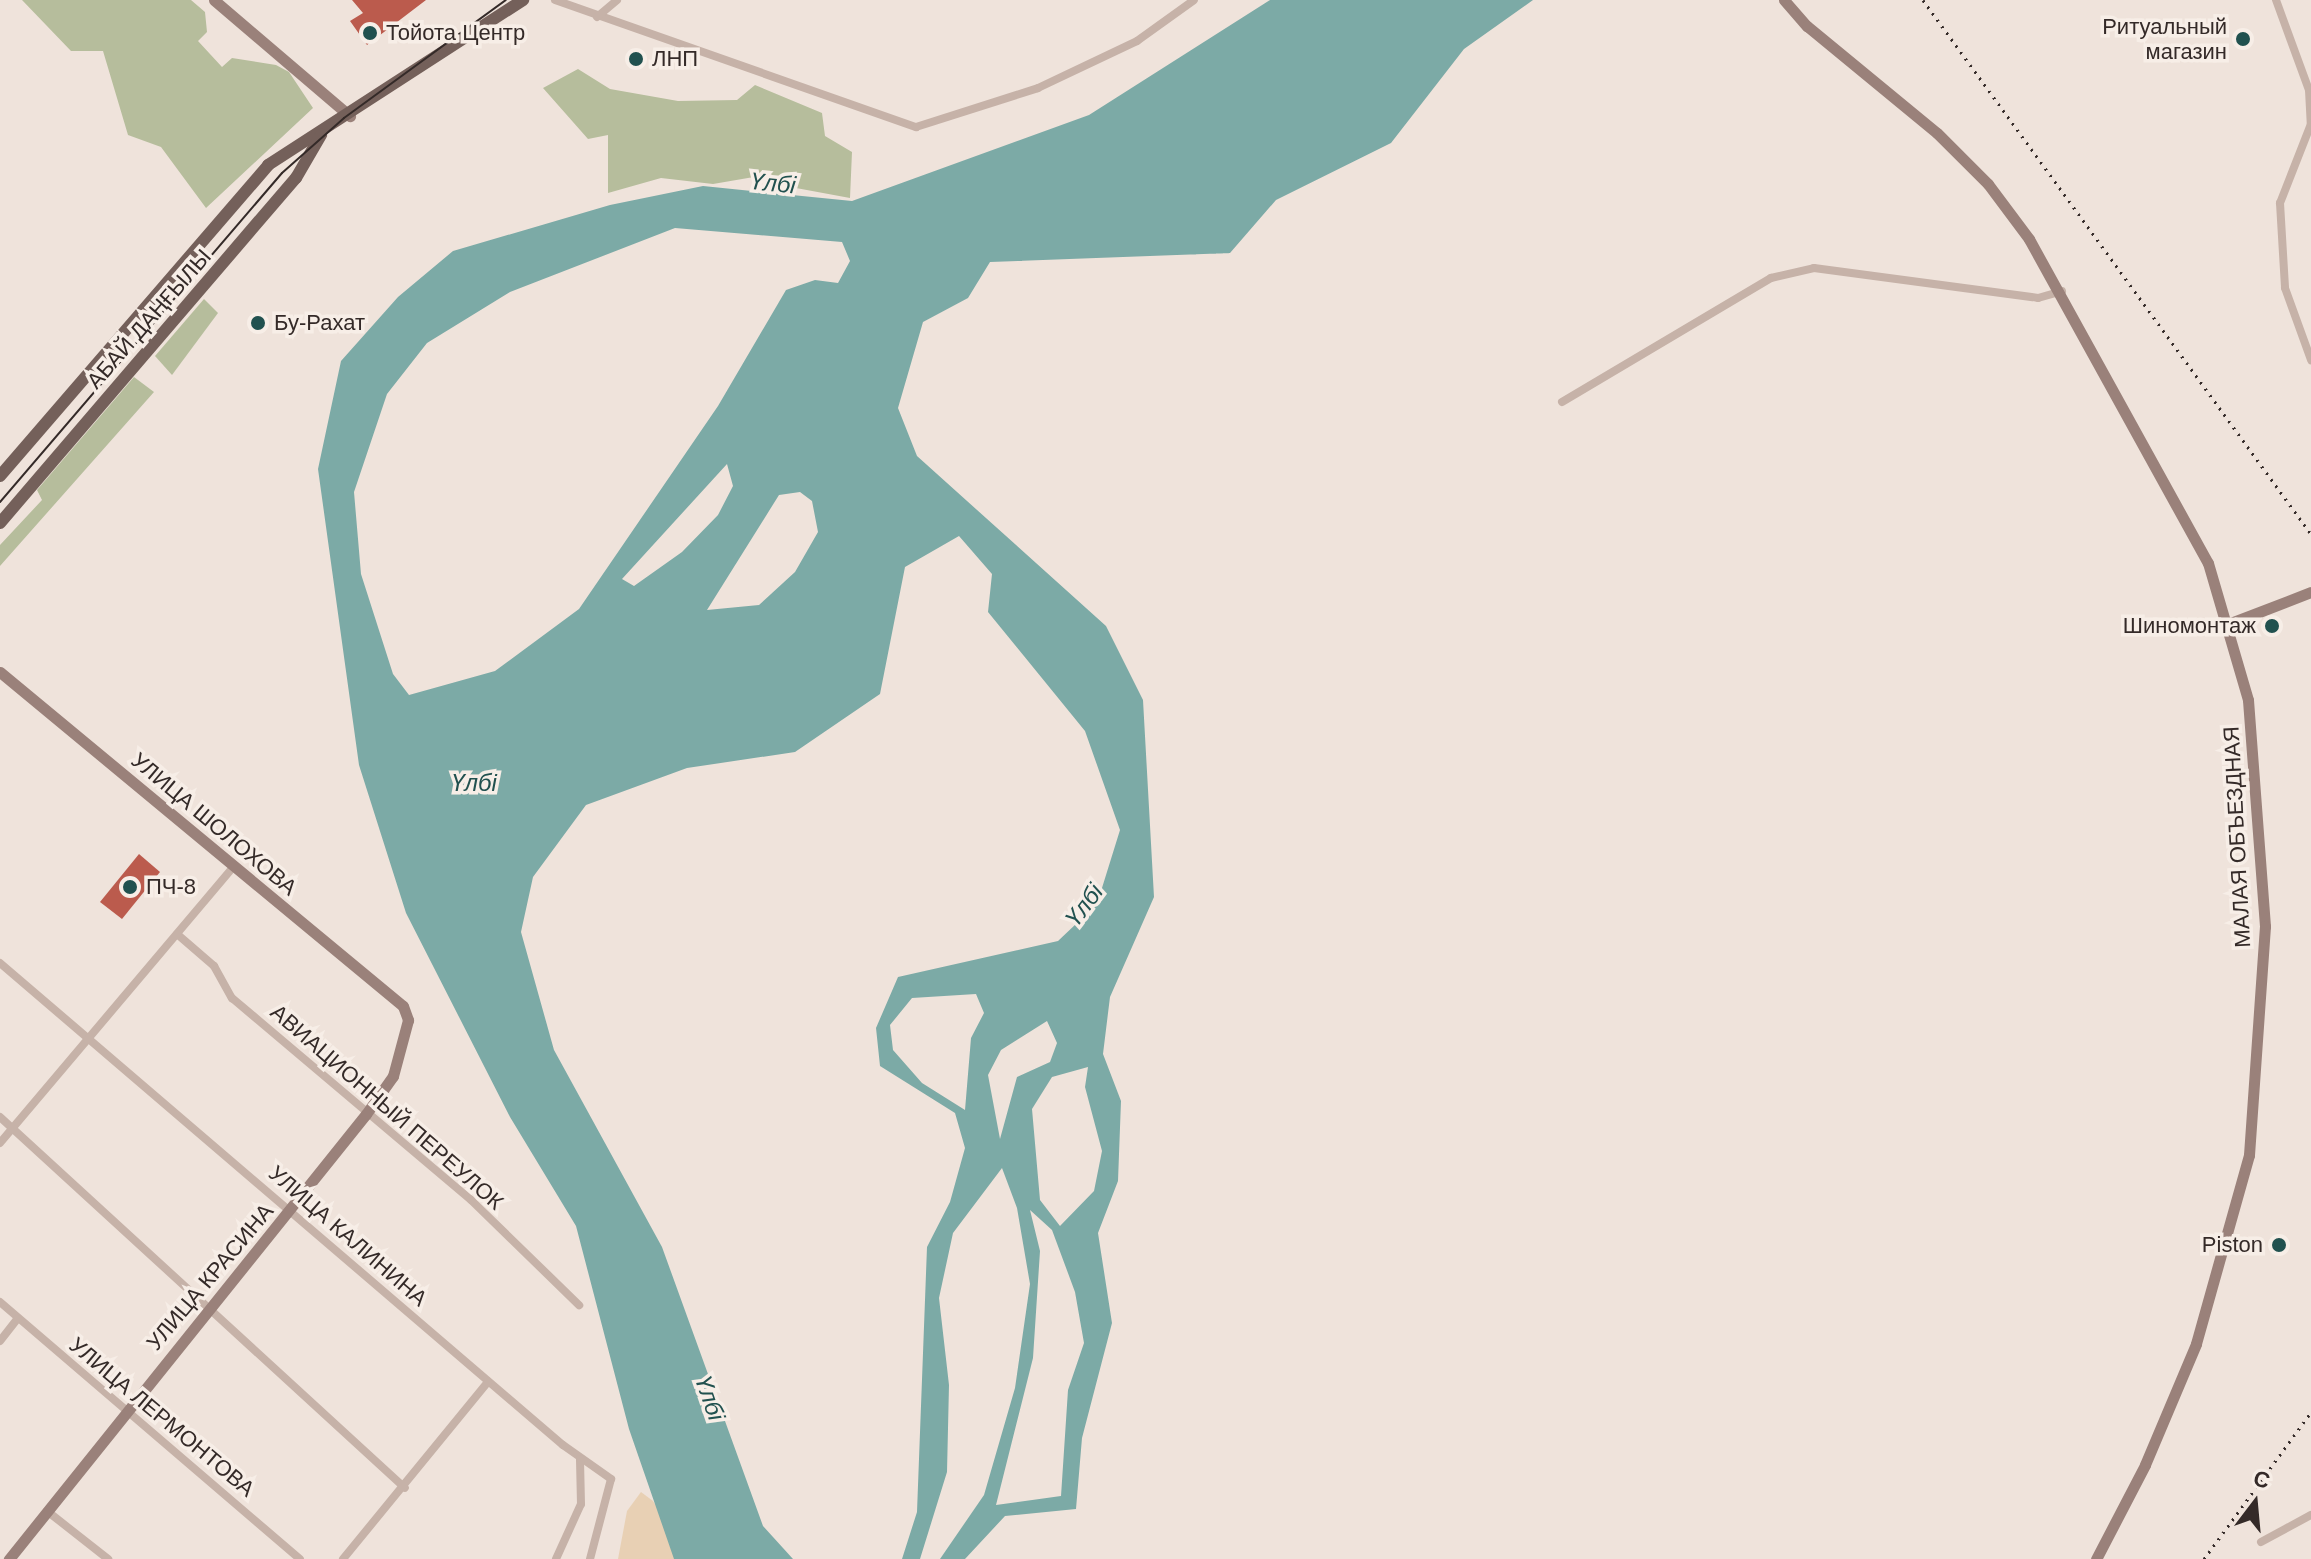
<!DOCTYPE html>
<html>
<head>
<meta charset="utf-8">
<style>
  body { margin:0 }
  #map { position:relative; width:2311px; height:1559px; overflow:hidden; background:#efe3db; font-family:Arial,sans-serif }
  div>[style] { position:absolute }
  .green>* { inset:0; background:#b6bd9c }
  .sand>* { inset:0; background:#e8d0b4 }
  .water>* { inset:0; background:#7caaa6 }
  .building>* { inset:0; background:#bb5b4d }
  .street>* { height:8px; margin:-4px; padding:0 4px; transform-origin:4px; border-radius:4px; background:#c6b2a8 }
  .secondary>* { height:11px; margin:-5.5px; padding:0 5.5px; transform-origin:5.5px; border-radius:5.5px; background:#9a817a }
  .primary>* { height:12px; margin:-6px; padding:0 6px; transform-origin:6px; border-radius:6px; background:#74605a }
  .tram>* { height:2px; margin:-1px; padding:0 1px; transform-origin:1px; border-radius:1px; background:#342a28 }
  .rail>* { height:3px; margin-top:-1.5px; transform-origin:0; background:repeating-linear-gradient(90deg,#342a28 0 2px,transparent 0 8px) }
  .dots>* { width:22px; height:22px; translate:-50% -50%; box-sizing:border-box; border:4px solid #f7eee7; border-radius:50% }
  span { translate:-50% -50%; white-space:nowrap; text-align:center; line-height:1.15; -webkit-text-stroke:7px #f7eee7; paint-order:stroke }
  .poi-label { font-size:22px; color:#342a28 }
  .right { translate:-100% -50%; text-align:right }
  .left { translate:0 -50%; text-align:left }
  .street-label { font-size:22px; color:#342a28 }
  .water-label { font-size:24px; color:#21514f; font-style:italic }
  .north { position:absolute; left:2215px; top:1463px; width:80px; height:80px; -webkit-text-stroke:6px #f7eee7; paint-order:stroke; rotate:16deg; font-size:22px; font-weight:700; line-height:32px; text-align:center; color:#342a28 }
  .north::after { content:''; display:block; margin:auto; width:28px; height:36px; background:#342a28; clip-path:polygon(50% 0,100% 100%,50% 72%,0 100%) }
</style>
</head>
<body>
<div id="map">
  <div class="green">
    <div style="clip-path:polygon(22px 0,191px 0,205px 12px,207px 32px,198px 41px,222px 67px,232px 58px,276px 65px,289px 72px,313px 108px,206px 208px,161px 147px,128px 135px,103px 51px,71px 51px)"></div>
    <div style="clip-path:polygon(578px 69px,610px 89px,678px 101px,737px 100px,755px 85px,822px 113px,825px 136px,852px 152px,850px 198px,796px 188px,793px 180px,784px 189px,771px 174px,713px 184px,661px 178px,608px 193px,608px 135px,588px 139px,543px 88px)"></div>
    <div style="clip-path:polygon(204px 299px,218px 313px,172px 375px,155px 356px)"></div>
    <div style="clip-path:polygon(134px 377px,154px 392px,0 566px,0 545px,42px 500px,37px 490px)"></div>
  </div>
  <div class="sand">
    <div style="clip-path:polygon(641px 1492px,653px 1501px,690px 1559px,618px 1559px,627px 1511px)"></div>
  </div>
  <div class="water">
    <div style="clip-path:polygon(evenodd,1270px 0,1533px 0,1464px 49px,1391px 143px,1276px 200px,1230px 253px,990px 262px,968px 298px,923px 322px,898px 408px,917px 456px,1106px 626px,1143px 700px,1154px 897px,1110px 997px,1103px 1054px,1121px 1101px,1118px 1181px,1098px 1233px,1112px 1323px,1082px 1438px,1076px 1509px,1005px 1516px,965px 1559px,940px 1559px,984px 1495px,1015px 1388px,1030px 1284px,1017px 1208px,1002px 1168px,953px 1233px,939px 1298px,949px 1385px,947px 1472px,920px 1559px,902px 1559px,917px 1512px,927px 1247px,950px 1202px,965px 1148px,955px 1113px,880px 1066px,876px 1028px,898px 977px,1058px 941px,1097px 904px,1120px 830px,1085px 731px,988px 612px,992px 574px,959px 536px,905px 567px,880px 694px,795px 752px,687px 768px,586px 805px,533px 877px,521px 932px,554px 1050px,662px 1247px,763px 1526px,793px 1559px,674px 1559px,629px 1429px,576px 1226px,510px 1117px,406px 913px,359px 765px,318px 469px,341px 361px,398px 297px,453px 251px,610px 205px,703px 186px,852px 201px,1089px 115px,1270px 0,675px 228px,842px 242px,850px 261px,838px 283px,815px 280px,786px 290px,718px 406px,579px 609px,495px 671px,409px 695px,393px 674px,361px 574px,354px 492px,387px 394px,427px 343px,510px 292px,675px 228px,1270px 0,727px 464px,733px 486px,718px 515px,682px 552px,634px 586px,622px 579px,727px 464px,1270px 0,800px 492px,812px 501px,818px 532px,795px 572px,759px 605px,707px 610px,779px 495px,800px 492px,1270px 0,976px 994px,984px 1013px,971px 1038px,965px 1110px,922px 1083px,893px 1050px,890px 1025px,912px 998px,976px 994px,1270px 0,1047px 1021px,1057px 1043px,1050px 1062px,1017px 1077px,1000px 1139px,988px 1075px,1001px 1050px,1047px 1021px,1270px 0,1088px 1067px,1085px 1087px,1102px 1151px,1094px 1191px,1060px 1226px,1040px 1200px,1032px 1109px,1052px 1077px,1088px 1067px,1270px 0,1030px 1210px,1052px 1230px,1075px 1292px,1084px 1343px,1068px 1390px,1061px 1496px,996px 1505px,1033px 1358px,1040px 1251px,1030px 1210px)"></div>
  </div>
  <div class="building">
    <div style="clip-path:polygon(352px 0,426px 0,367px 45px,350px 21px,363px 13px)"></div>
    <div style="clip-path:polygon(139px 854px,160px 872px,122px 919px,100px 902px)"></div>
  </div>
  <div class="street">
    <div style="left:555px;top:0;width:383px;rotate:19.4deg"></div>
    <div style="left:916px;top:127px;width:128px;rotate:-17.7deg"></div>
    <div style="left:1038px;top:88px;width:110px;rotate:-25.4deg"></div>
    <div style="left:1137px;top:41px;width:70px;rotate:-35.7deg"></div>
    <div style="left:2276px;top:0;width:96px;rotate:69.9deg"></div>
    <div style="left:2309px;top:90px;width:34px;rotate:87deg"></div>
    <div style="left:2311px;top:124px;width:85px;rotate:111.4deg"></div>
    <div style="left:2280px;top:203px;width:85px;rotate:86.6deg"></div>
    <div style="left:2285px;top:288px;width:77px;rotate:70.1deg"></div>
    <div style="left:597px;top:17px;width:26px;rotate:-40deg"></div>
    <div style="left:1562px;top:402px;width:243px;rotate:-30.7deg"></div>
    <div style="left:1771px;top:278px;width:44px;rotate:-13.1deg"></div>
    <div style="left:1814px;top:268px;width:226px;rotate:7.6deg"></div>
    <div style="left:2038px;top:298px;width:25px;rotate:-16deg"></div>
    <div style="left:177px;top:934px;width:49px;rotate:40.9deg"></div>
    <div style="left:214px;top:966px;width:37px;rotate:61deg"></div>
    <div style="left:232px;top:998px;width:313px;rotate:40.2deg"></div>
    <div style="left:471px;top:1200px;width:151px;rotate:44.2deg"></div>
    <div style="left:0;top:963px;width:741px;rotate:40.57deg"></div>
    <div style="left:563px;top:1445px;width:59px;rotate:35.3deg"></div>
    <div style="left:611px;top:1479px;width:83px;rotate:104.7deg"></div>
    <div style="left:0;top:1117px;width:549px;rotate:42.49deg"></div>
    <div style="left:0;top:1143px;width:363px;rotate:-49.8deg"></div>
    <div style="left:0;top:1302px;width:395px;rotate:40.6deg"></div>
    <div style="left:0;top:1341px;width:28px;rotate:-52deg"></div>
    <div style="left:47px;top:1511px;width:78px;rotate:38.2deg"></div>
    <div style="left:2261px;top:1542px;width:57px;rotate:-28.4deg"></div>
    <div style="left:343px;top:1559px;width:229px;rotate:-50.7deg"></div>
    <div style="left:556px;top:1559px;width:60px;rotate:-65.6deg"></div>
    <div style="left:581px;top:1504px;width:45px;rotate:-91.3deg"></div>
  </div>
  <div class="secondary">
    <div style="left:214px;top:0;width:179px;rotate:40.5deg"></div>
    <div style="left:1784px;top:0;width:35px;rotate:49deg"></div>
    <div style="left:1807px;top:26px;width:168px;rotate:39.5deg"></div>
    <div style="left:1937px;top:133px;width:72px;rotate:45deg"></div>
    <div style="left:1988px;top:184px;width:69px;rotate:53.3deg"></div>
    <div style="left:2029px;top:239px;width:370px;rotate:61.1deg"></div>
    <div style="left:2208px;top:563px;width:143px;rotate:73.7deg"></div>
    <div style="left:2248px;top:700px;width:227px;rotate:85.7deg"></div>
    <div style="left:2265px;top:926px;width:230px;rotate:94deg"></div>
    <div style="left:2249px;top:1155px;width:196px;rotate:105.7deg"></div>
    <div style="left:2196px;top:1344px;width:131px;rotate:112.9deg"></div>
    <div style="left:2145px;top:1465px;width:106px;rotate:117.5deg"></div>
    <div style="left:2228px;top:624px;width:89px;rotate:-21.1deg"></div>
    <div style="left:0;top:672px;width:523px;rotate:39.65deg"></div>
    <div style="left:403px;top:1006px;width:15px;rotate:70deg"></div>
    <div style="left:408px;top:1020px;width:58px;rotate:105deg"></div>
    <div style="left:393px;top:1076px;width:47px;rotate:125.4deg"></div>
    <div style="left:366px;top:1114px;width:571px;rotate:128.74deg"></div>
  </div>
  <div class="primary">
    <div style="left:0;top:476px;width:411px;rotate:-49.2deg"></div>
    <div style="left:268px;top:165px;width:304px;rotate:-32.9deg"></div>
    <div style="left:0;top:523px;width:455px;rotate:-49.4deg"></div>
    <div style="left:296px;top:178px;width:50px;rotate:-59.8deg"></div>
  </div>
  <div class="tram">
    <div style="left:0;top:502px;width:433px;rotate:-49.4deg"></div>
    <div style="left:282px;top:173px;width:83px;rotate:-41.6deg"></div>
    <div style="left:344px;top:118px;width:200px;rotate:-36.1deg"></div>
  </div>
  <div class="rail">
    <div style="left:1923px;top:0;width:660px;rotate:54deg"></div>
    <div style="left:2204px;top:1559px;width:182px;rotate:-53.9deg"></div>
  </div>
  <div class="dots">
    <div style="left:370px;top:33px;background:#21514f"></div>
    <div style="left:2243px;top:39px;background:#21514f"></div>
    <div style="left:636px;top:59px;background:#21514f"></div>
    <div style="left:258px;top:323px;background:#21514f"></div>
    <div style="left:2272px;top:626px;background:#21514f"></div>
    <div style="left:130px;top:887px;background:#21514f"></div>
    <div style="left:2279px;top:1245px;background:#21514f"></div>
  </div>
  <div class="poi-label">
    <span class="right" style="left:2227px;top:39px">Ритуальный<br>магазин</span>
    <span class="left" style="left:386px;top:33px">Тойота Центр</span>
    <span class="left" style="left:652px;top:59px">ЛНП</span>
    <span class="left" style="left:274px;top:323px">Бу-Рахат</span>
    <span class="right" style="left:2256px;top:626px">Шиномонтаж</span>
    <span class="left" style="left:146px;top:887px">ПЧ-8</span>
    <span class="right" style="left:2263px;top:1245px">Piston</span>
  </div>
  <div class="street-label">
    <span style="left:149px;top:319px;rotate:-49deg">АБАЙ ДАҢҒЫЛЫ</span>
    <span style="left:214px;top:824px;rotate:40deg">УЛИЦА ШОЛОХОВА</span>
    <span style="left:2237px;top:837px;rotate:-93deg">МАЛАЯ ОБЪЕЗДНАЯ</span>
    <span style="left:387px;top:1107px;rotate:41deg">АВИАЦИОННЫЙ ПЕРЕУЛОК</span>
    <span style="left:348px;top:1236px;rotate:41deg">УЛИЦА КАЛИНИНА</span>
    <span style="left:210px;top:1277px;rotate:-50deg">УЛИЦА КРАСИНА</span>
    <span style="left:162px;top:1417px;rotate:40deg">УЛИЦА ЛЕРМОНТОВА</span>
  </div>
  <div class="water-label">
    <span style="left:773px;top:183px;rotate:6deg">Үлбі</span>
    <span style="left:474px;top:783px">Үлбі</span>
    <span style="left:1084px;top:905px;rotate:-53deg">Үлбі</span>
    <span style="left:710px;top:1398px;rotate:71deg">Үлбі</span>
  </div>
  <div class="north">С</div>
</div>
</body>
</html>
